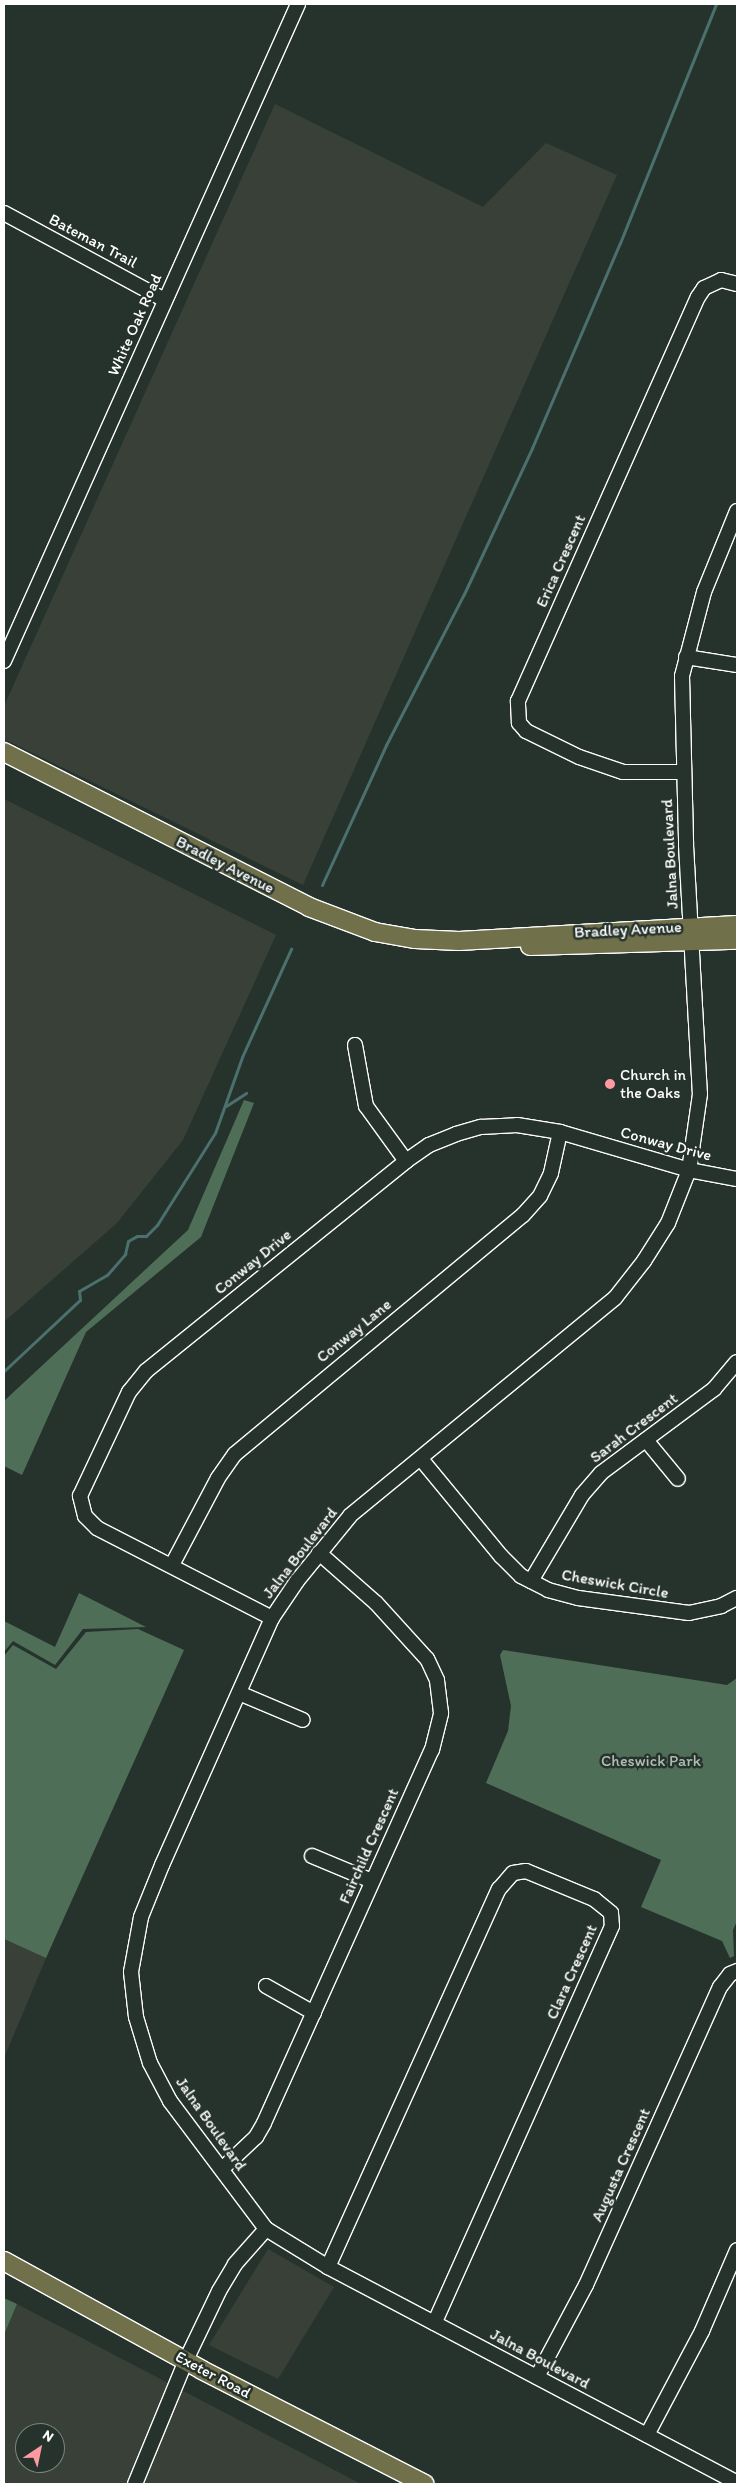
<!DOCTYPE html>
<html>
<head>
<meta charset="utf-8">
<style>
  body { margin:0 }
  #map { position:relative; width:741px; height:2488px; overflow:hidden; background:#26332d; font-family:Itim,sans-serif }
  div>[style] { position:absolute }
  .built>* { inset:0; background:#394037 }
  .green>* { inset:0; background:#4f6e57 }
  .stream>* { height:3px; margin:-1.5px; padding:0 1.5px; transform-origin:1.5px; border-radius:1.5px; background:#4b706e }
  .roads { filter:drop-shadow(1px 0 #fff) drop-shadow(-1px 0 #fff) drop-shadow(0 1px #fff) drop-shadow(0 -1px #fff) }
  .minor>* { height:14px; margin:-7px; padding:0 7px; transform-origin:7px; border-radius:7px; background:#26332d }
  .major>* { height:18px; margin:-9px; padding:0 9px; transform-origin:9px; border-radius:9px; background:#70704a }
  .dots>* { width:14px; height:14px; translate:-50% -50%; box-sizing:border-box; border:2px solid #26332d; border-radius:50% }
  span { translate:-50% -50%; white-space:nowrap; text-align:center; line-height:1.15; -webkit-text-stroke:5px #26332d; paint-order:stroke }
  .street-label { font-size:16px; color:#fff }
  .poi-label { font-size:16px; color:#fff }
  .left { translate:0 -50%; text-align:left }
  .park-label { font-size:16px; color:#b0beb3 }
  .frame { position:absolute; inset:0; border:5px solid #fff; pointer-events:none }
  .north { position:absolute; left:15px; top:2423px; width:50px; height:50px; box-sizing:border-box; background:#26332d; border:1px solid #7d8581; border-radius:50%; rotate:34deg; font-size:14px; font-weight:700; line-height:20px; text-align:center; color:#fff }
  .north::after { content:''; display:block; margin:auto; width:18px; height:22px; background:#ff9aa2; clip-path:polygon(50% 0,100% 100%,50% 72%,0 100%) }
</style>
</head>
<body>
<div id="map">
  <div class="built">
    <div style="clip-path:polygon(275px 104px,483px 207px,546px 143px,617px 175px,303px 885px,4px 739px,4px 706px)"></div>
    <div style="clip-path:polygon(4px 799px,276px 935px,183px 1140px,117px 1223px,4px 1322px)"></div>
    <div style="clip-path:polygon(4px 1939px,46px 1958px,4px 2058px)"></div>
    <div style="clip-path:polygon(268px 2249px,334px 2287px,278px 2379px,209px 2345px)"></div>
    <div style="clip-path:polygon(evenodd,17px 2304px,361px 2484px,4px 2484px,4px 2335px,17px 2304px,25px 2433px,55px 2433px,55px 2463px,25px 2463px,25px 2433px)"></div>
  </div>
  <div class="green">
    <div style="clip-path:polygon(244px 1100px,254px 1103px,201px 1237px,86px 1332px,22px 1475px,4px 1466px,4px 1401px,188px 1230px)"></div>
    <div style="clip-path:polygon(79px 1593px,146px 1627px,83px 1629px,55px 1665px,13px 1641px,4px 1652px,4px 1621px,55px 1647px)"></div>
    <div style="clip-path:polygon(138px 1629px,184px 1650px,46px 1958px,4px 1939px,4px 1656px,13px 1645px,56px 1669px,86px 1632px)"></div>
    <div style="clip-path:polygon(503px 1650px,727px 1685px,737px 1678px,737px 1921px,733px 1930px,734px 1956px,730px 1958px,722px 1941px,641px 1907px,661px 1860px,486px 1783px,508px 1731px,511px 1706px,500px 1655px)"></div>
    <div style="clip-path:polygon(4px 2298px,17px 2304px,4px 2335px)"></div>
  </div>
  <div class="stream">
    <div style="left:322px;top:885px;width:154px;rotate:-65.4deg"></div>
    <div style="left:386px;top:745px;width:170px;rotate:-62.7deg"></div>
    <div style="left:464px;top:594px;width:161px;rotate:-65deg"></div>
    <div style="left:532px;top:448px;width:223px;rotate:-66.8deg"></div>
    <div style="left:620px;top:243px;width:258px;rotate:-68.1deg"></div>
    <div style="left:226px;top:1106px;width:24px;rotate:-33deg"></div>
    <div style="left:4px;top:1371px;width:104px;rotate:-43.1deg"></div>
    <div style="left:80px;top:1300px;width:9px;rotate:-96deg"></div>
    <div style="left:79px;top:1291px;width:32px;rotate:-30deg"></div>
    <div style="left:107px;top:1275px;width:28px;rotate:-49deg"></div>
    <div style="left:125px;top:1254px;width:13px;rotate:-77deg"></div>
    <div style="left:128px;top:1241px;width:10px;rotate:-29deg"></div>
    <div style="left:137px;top:1236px;width:9px"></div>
    <div style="left:146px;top:1236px;width:16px;rotate:-45deg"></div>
    <div style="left:157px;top:1225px;width:109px;rotate:-57.8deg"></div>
    <div style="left:215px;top:1133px;width:81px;rotate:-70.4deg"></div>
    <div style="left:242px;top:1057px;width:119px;rotate:-65.6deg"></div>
  </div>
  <div class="roads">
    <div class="minor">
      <div style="left:4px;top:213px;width:183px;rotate:28.4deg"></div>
      <div style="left:737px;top:511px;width:87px;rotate:112.2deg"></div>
      <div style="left:704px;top:592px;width:87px;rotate:104.7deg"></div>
      <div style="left:682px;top:676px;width:169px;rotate:88.6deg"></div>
      <div style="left:686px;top:845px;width:249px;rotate:86.8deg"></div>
      <div style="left:700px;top:1094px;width:77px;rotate:98.2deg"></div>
      <div style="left:689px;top:1170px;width:57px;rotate:111.6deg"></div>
      <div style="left:668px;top:1223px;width:45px;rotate:122.3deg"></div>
      <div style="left:644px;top:1261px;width:47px;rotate:128.1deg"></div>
      <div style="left:615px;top:1298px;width:343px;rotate:140.6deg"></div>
      <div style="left:350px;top:1516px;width:84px;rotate:129.2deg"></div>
      <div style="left:297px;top:1581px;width:45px;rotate:124deg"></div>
      <div style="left:272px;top:1618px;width:270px;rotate:114deg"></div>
      <div style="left:162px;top:1865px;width:56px;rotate:112deg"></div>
      <div style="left:141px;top:1917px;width:56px;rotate:100.3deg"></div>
      <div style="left:131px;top:1972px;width:45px;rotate:83.7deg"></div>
      <div style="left:136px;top:2017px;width:48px;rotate:73.1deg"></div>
      <div style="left:150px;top:2063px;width:43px;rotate:62.2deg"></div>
      <div style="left:170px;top:2101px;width:160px;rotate:53.1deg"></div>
      <div style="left:266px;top:2229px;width:73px;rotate:31.5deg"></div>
      <div style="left:328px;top:2267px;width:463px;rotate:27.8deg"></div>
      <div style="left:686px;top:657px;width:52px;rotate:8.9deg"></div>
      <div style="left:4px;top:661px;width:720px;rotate:-65.89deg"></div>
      <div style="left:683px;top:772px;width:60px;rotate:180deg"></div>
      <div style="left:623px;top:772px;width:46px;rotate:-161.2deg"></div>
      <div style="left:579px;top:757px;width:59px;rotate:-153.9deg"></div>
      <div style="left:526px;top:731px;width:11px;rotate:-131deg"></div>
      <div style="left:519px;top:723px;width:22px;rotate:-93deg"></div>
      <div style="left:518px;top:701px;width:442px;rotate:-66deg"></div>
      <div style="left:698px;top:297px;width:11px;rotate:-56deg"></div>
      <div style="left:704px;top:288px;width:19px;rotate:-25deg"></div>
      <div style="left:721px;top:280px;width:16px;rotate:14deg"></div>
      <div style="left:355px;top:1045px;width:62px;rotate:79.8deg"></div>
      <div style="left:366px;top:1106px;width:68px;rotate:54deg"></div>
      <div style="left:646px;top:1440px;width:50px;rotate:50.6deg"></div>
      <div style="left:421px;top:1459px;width:126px;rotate:50.5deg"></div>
      <div style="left:501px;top:1556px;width:28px;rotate:45deg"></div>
      <div style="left:521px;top:1576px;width:30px;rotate:27deg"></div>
      <div style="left:548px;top:1590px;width:31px;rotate:15deg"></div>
      <div style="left:578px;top:1598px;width:112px;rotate:7.7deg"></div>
      <div style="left:689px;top:1613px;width:33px;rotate:-12deg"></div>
      <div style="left:721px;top:1606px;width:18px;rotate:-27deg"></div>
      <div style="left:172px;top:1565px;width:98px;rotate:-62.1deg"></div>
      <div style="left:218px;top:1478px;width:29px;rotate:-55deg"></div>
      <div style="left:235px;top:1454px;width:374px;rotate:-39.7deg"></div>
      <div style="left:523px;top:1215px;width:25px;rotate:-48deg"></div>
      <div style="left:540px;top:1196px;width:25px;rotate:-64deg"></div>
      <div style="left:551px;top:1173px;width:42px;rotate:-77.6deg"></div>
      <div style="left:531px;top:1581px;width:100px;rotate:-59.3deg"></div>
      <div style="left:582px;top:1495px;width:29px;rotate:-49deg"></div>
      <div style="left:601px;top:1473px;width:141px;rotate:-36.6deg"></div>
      <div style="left:714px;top:1389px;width:35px;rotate:-50deg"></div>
      <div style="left:272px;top:1618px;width:197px;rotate:-152.8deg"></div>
      <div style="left:97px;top:1528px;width:17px;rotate:-135deg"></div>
      <div style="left:85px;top:1516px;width:21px;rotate:-104deg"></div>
      <div style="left:80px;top:1496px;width:115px;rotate:-64.8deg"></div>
      <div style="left:129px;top:1392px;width:27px;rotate:-51deg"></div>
      <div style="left:146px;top:1371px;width:334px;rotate:-38.9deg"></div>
      <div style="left:406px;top:1161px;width:28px;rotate:-35deg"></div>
      <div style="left:429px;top:1145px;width:29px;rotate:-22deg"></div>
      <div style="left:456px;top:1134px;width:26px;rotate:-16deg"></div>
      <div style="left:481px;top:1127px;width:36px;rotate:-3deg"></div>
      <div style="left:517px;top:1125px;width:44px;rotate:9.2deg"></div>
      <div style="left:560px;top:1132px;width:134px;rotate:16.4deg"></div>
      <div style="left:689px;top:1170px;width:49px;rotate:10.6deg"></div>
      <div style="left:239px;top:1693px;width:69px;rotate:22.9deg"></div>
      <div style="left:312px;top:1856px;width:65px;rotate:22.6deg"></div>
      <div style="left:266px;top:1986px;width:55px;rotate:29.4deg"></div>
      <div style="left:222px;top:2169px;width:47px;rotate:-43.3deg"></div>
      <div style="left:256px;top:2137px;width:16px;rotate:-60deg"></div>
      <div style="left:264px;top:2123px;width:409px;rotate:-65.8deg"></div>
      <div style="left:432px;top:1750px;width:38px;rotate:-76deg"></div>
      <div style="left:441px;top:1713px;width:33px;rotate:-97deg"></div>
      <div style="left:437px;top:1680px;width:23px;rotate:-115deg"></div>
      <div style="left:427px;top:1659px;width:76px;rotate:-132.3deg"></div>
      <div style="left:376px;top:1603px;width:76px;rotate:-138.7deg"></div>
      <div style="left:328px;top:2267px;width:415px;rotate:-65.7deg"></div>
      <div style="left:499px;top:1889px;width:21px;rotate:-49deg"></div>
      <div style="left:513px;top:1873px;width:13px;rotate:-9deg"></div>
      <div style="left:526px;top:1871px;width:74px;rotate:22.4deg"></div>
      <div style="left:594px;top:1899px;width:22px;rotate:39deg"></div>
      <div style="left:611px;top:1913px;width:13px;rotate:86deg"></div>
      <div style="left:612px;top:1926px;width:435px;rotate:114.1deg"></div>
      <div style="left:537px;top:2377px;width:104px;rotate:-62deg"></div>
      <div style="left:586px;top:2285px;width:327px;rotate:-65.8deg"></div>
      <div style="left:720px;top:1987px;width:16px;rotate:-52deg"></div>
      <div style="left:730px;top:1974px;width:8px;rotate:-23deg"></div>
      <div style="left:647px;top:2435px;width:118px;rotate:-62.1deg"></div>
      <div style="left:702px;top:2331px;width:88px;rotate:-66.6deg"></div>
      <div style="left:135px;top:2484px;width:134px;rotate:-67.6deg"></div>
      <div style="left:186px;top:2360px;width:76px;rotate:-64.4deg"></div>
      <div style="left:219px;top:2291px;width:31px;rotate:-59deg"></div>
      <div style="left:235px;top:2264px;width:47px;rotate:-48.5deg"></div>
    </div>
    <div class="major">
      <div style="left:4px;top:752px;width:342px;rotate:26.9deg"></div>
      <div style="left:309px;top:907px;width:71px;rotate:20.7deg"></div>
      <div style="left:375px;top:932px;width:41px;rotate:9.9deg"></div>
      <div style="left:415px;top:939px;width:44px;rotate:2.6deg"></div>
      <div style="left:459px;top:941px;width:278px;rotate:-3.3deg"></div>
      <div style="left:530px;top:946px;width:207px;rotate:-1.7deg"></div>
      <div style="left:4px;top:2261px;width:226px;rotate:28.8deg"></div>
      <div style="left:202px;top:2370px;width:250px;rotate:27.1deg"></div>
    </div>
  </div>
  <div class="dots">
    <div style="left:610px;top:1084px;background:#ff9aa2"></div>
  </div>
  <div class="street-label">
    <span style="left:93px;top:241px;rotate:28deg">Bateman Trail</span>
    <span style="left:135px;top:325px;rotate:-66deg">White Oak Road</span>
    <span style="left:561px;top:561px;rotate:-66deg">Erica Crescent</span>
    <span style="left:670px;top:854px;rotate:-93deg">Jalna Boulevard</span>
    <span style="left:225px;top:865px;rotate:27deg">Bradley Avenue</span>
    <span style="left:628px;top:930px;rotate:-3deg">Bradley Avenue</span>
    <span style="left:666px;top:1144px;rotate:15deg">Conway Drive</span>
    <span style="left:253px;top:1262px;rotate:-39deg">Conway Drive</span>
    <span style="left:354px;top:1331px;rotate:-39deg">Conway Lane</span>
    <span style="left:634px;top:1428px;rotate:-37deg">Sarah Crescent</span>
    <span style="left:300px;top:1553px;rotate:-52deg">Jalna Boulevard</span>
    <span style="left:615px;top:1584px;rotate:10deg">Cheswick Circle</span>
    <span style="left:369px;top:1846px;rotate:-66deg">Fairchild Crescent</span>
    <span style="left:572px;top:1972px;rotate:-66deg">Clara Crescent</span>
    <span style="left:211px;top:2124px;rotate:55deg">Jalna Boulevard</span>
    <span style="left:621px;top:2165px;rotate:-66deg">Augusta Crescent</span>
    <span style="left:540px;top:2359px;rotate:28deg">Jalna Boulevard</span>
    <span style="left:213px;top:2375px;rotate:28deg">Exeter Road</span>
  </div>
  <div class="poi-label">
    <span class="left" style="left:620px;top:1084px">Church in<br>the Oaks</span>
  </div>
  <div class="park-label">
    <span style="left:651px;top:1761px">Cheswick Park</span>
  </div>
  <div class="frame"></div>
  <div class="north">N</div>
</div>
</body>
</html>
